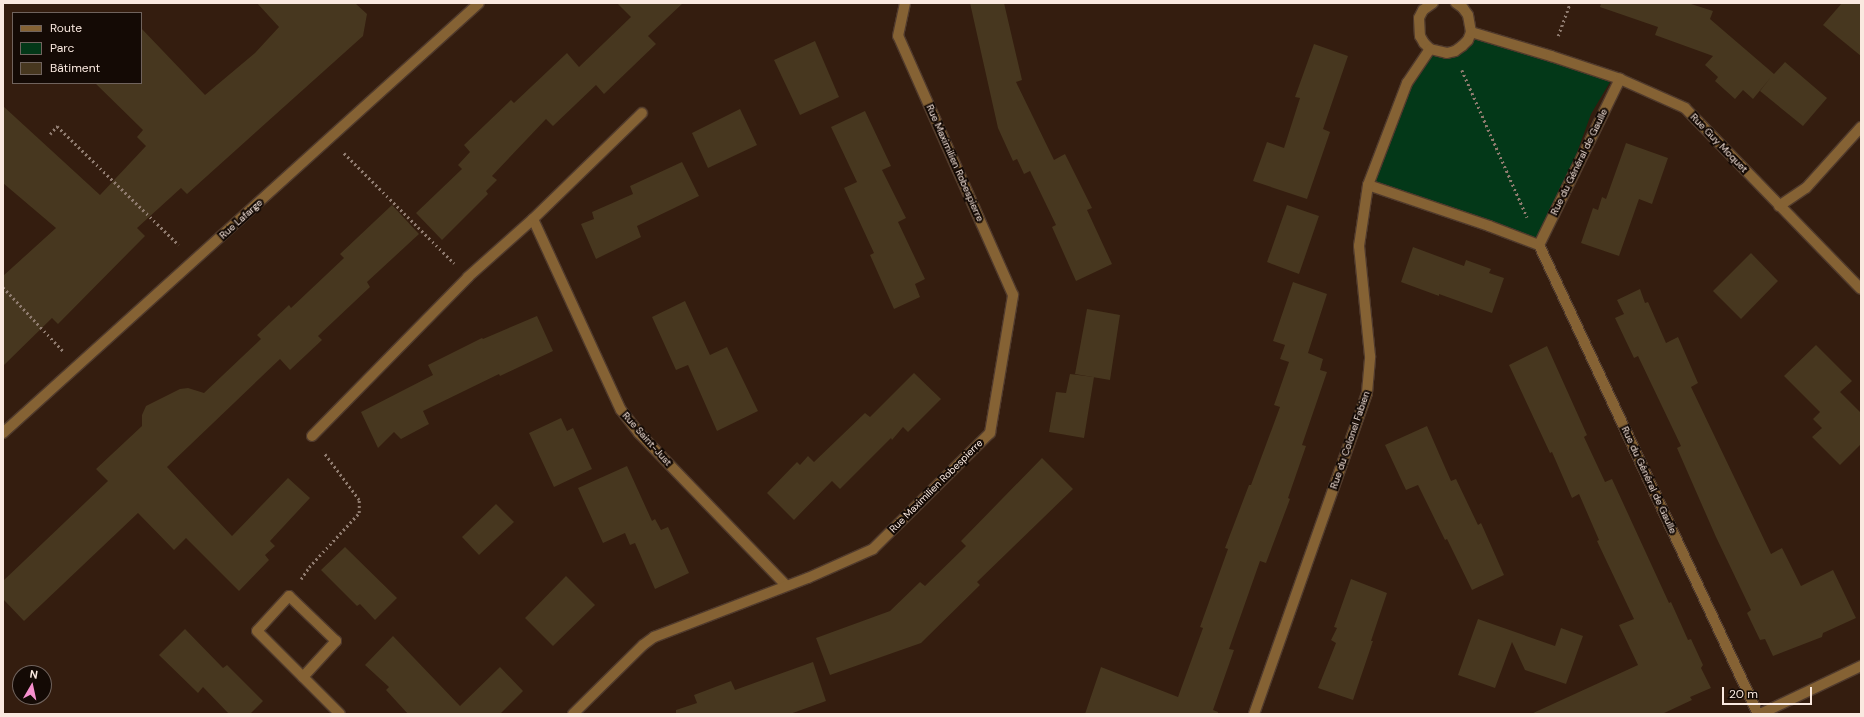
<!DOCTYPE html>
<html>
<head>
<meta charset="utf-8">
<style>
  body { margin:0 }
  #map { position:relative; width:1864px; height:717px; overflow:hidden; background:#341d0f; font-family:"DM Sans",sans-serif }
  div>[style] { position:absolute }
  .green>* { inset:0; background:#033818 }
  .building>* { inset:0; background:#47371f }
  .path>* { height:2.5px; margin-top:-1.25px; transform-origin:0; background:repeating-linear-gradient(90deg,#907c70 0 2px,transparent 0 5px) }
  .roads { filter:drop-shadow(1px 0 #503a2c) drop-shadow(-1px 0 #503a2c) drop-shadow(0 1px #503a2c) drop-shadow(0 -1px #503a2c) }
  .minor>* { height:10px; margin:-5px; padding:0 5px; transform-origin:5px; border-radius:5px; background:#856234 }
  span { translate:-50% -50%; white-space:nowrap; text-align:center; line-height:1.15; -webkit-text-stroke:4px #140a05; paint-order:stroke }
  .street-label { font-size:10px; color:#fae9e0 }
  .frame { position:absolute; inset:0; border:4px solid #fae9e0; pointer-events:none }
  .legend { position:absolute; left:12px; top:12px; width:130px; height:72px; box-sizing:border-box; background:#140a05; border:1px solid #70635d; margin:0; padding:5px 7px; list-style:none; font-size:12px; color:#fae9e0 }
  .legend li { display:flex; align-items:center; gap:8px; height:20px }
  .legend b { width:20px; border:1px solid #70635d }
  .north { position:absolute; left:12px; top:665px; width:40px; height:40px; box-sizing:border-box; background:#140a05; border:1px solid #70635d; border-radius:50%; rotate:9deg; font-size:11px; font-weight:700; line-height:16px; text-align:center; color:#fae9e0 }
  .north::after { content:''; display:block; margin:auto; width:14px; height:18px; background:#f790ce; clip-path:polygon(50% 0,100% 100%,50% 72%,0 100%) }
  .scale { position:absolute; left:1722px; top:687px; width:90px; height:18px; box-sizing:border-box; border:2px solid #fae9e0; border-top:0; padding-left:5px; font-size:12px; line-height:14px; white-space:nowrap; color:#fae9e0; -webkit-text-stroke:3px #140a05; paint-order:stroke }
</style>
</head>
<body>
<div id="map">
  <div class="green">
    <div style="clip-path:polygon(1471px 32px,1551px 56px,1610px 82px,1591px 114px,1563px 191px,1539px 245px,1368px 185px,1407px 83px,1430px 49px,1447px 53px)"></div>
  </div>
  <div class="building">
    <div style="clip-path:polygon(257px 3px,355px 3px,367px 14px,363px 36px,187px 194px,181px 188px,137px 228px,145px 236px,58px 324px,52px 318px,3px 366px,3px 276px,56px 228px,3px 183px,3px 106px,100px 195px,146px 146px,137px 137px,143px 130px,95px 83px,141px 83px,141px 28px,205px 95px,255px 53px,279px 27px)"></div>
    <div style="clip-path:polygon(617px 3px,683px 3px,648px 36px,656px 44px,604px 94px,596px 85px,553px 126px,546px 119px,492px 176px,497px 180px,486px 191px,488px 194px,442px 240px,416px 213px,462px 169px,458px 165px,470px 152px,464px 145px,511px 100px,514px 103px,567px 53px,579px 67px,631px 17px)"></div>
    <div style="clip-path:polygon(970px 3px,1004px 3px,1022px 80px,1016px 82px,1054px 160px,1065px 154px,1092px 208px,1087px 210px,1112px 264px,1076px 281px,1052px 227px,1056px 225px,1030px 171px,1024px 174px,1017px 159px,1013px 161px,998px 128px)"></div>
    <div style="clip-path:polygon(1601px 3px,1688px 3px,1713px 11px,1710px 19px,1774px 74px,1785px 62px,1827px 98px,1803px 126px,1760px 91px,1771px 77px,1753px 99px,1743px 90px,1735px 99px,1715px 81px,1718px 77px,1705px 65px,1713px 56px,1655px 35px,1658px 27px,1600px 7px)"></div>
    <div style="clip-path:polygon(1842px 3px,1861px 3px,1861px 56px,1823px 25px)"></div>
    <div style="clip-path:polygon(815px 41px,839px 97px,800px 115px,774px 60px)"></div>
    <div style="clip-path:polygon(1314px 44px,1348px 56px,1323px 129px,1330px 132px,1307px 199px,1253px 181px,1267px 142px,1284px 148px,1300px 98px,1295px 97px)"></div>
    <div style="clip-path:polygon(740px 109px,757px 145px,708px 168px,692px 133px)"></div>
    <div style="clip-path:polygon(865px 111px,891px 166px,882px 170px,906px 218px,898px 222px,925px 279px,915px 284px,920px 297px,894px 309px,870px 255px,874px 253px,844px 188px,857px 182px,831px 127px)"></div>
    <div style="clip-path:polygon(1626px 143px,1668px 158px,1652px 204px,1639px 199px,1619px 256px,1581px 243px,1593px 208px,1598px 210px,1602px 197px,1606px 199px)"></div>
    <div style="clip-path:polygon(682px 162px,699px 196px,637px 226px,641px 237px,596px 259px,581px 224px,594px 219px,592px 212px,633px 194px,630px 186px)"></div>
    <div style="clip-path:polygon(392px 205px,419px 234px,367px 282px,370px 287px,318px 336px,322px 340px,290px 370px,280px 359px,167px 467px,232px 536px,288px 478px,310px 498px,270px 541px,275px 546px,265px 555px,269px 560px,239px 591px,186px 538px,174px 550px,138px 513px,24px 621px,3px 599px,3px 581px,108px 481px,96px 469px,142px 426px,142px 415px,146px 406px,180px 389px,188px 388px,204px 393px,261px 339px,257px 335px,289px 305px,291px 308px,344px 258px,340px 254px)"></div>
    <div style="clip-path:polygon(1287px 205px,1319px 216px,1299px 274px,1267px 262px)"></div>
    <div style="clip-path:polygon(1413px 247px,1464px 266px,1466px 260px,1491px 269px,1489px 273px,1504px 278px,1492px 313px,1439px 294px,1439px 296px,1401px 282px)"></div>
    <div style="clip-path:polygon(1751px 253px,1778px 281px,1741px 319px,1713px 291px)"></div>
    <div style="clip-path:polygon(1293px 282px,1327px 294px,1308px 353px,1323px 359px,1320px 370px,1327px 372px,1302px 445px,1306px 446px,1288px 498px,1290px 499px,1266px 563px,1260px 561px,1229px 649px,1234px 650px,1213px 710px,1218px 712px,1218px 714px,1085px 714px,1101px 667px,1178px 697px,1203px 628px,1200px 627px,1228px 549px,1225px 548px,1249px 485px,1251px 485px,1280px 407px,1274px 405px,1289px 362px,1280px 359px,1285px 345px,1273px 341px)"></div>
    <div style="clip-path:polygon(1640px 289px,1645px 303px,1648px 302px,1666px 343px,1678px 337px,1698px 383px,1691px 387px,1771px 554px,1782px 548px,1801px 586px,1833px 570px,1856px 618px,1823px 633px,1822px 637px,1773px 656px,1765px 639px,1760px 640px,1747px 613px,1751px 610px,1716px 537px,1677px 448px,1681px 446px,1638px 356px,1634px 358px,1615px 318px,1624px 314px,1617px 300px)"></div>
    <div style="clip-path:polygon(685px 301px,710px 355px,727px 347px,758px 411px,717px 431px,688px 365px,676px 370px,652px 317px)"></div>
    <div style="clip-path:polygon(1087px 309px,1120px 315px,1110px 380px,1075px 374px)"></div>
    <div style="clip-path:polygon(537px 316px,553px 351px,500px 376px,499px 374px,423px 411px,429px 424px,401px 439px,394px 432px,378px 448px,361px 412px,433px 375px,428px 365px,482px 338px,483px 339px)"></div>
    <div style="clip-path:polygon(1816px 345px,1852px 381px,1840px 392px,1861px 413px,1861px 444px,1840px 465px,1812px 437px,1822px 428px,1813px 419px,1820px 412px,1784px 376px)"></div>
    <div style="clip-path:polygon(1547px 346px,1587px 435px,1584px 437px,1605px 482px,1612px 479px,1669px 603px,1671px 602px,1688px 640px,1691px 639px,1703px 665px,1701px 668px,1711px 688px,1690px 697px,1692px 700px,1662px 714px,1531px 714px,1638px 665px,1619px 625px,1634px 619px,1597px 541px,1599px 540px,1579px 494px,1572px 498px,1552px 452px,1550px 453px,1509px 365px)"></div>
    <div style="clip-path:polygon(914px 373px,941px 399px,908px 432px,903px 427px,892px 440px,891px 438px,840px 489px,832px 481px,794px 520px,767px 493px,797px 462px,800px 465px,808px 456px,814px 462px,865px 413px,870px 417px)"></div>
    <div style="clip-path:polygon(1070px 374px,1094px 377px,1084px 438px,1049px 432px,1056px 392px,1066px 393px)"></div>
    <div style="clip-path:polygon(561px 418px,567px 431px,573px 428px,592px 469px,554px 487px,529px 433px)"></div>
    <div style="clip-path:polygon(1427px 426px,1451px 481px,1456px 479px,1478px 525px,1481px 523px,1504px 575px,1472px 590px,1447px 539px,1445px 540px,1418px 485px,1406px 490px,1385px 445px)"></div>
    <div style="clip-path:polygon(1042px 458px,1073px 489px,977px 582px,980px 585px,921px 643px,830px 675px,816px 638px,890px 611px,920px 582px,925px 586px,966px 546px,961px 541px)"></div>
    <div style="clip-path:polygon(627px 466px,652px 521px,655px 519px,661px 530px,668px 527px,689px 573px,655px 589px,635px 543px,630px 545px,625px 533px,603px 543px,578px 488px)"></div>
    <div style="clip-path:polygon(496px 504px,514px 522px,479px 555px,462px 537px)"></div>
    <div style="clip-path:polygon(345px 547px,397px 598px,375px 620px,360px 604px,357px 606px,321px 570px)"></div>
    <div style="clip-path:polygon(566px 576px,595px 605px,553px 646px,525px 618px)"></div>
    <div style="clip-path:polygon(1351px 579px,1387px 593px,1371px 641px,1373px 641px,1353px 700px,1318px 688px,1336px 643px,1331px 640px,1337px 628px,1334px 627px)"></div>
    <div style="clip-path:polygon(1478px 619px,1555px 646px,1561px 628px,1583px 636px,1566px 684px,1525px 670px,1512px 642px,1495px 688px,1458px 675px)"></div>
    <div style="clip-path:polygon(185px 629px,223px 668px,227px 665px,263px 701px,250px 714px,229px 714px,203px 687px,198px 693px,159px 655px)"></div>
    <div style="clip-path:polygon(393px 636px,460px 706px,500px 667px,523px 691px,500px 714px,408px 714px,386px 690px,389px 687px,365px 665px)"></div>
    <div style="clip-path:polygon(813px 662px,826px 701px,790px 714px,676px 714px,676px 710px,697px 703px,694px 695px,731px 681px,735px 690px)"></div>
  </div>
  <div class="path">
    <div style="left:1558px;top:36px;width:35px;rotate:-70deg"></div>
    <div style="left:1462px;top:70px;width:161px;rotate:66.1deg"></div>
    <div style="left:50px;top:134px;width:11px;rotate:-49deg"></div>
    <div style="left:57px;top:126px;width:170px;rotate:44.3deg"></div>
    <div style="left:344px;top:153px;width:156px;rotate:45deg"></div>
    <div style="left:3px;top:287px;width:88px;rotate:46.8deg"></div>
    <div style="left:301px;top:579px;width:14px;rotate:-56deg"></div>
    <div style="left:309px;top:567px;width:74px;rotate:-47.2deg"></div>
    <div style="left:359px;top:513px;width:13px;rotate:-90deg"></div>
    <div style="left:359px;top:500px;width:59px;rotate:-126.7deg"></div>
  </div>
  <div class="roads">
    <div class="minor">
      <div style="left:1433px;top:3px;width:12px;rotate:145deg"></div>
      <div style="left:1423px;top:10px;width:9px;rotate:117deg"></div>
      <div style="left:1419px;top:18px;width:18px;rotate:87deg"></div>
      <div style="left:1420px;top:36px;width:8px;rotate:60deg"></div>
      <div style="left:1424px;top:43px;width:8px;rotate:45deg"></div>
      <div style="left:1430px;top:49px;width:17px;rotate:13deg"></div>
      <div style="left:1447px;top:53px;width:8px;rotate:-14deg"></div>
      <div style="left:1455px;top:51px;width:9px;rotate:-36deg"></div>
      <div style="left:1462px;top:46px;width:8px;rotate:-45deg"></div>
      <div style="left:1468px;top:40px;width:9px;rotate:-69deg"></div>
      <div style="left:1471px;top:32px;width:17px;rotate:-100deg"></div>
      <div style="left:1468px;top:15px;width:9px;rotate:-126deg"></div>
      <div style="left:1463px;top:8px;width:9px;rotate:-144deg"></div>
      <div style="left:1471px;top:32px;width:84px;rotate:16.7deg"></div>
      <div style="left:1551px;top:56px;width:73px;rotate:18.4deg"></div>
      <div style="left:1620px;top:79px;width:71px;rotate:24deg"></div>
      <div style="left:1685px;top:108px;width:252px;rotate:45.8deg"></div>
      <div style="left:1368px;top:185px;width:128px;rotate:18.7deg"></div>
      <div style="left:1489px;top:226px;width:53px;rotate:20.8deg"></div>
      <div style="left:1539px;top:245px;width:518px;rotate:64.97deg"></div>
      <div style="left:1779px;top:206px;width:32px;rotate:-34deg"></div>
      <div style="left:1806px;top:188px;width:82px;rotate:-48deg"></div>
      <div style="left:533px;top:219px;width:210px;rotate:65.3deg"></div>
      <div style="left:621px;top:410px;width:29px;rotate:52deg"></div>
      <div style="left:639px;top:433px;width:211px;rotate:46deg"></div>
      <div style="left:1539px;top:245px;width:185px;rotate:-64deg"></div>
      <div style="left:3px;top:433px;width:641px;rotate:-42.09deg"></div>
      <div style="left:312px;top:436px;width:223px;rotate:-45.5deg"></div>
      <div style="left:468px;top:277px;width:87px;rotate:-41.7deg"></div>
      <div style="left:533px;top:219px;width:152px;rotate:-44.2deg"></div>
      <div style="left:303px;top:677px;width:49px;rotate:-47.5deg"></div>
      <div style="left:336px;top:641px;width:65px;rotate:-136.2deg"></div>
      <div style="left:289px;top:596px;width:47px;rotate:132.4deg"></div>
      <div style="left:257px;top:631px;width:117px;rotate:45deg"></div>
      <div style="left:573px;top:714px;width:98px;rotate:-44.6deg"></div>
      <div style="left:643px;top:645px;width:14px;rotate:-36deg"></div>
      <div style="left:654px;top:637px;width:165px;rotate:-21deg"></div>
      <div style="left:808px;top:578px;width:71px;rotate:-24deg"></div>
      <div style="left:873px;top:549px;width:165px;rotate:-44.8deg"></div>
      <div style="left:990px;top:433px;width:140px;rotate:-80.5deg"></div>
      <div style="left:1013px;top:295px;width:283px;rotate:-113.9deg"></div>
      <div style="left:898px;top:36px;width:34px;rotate:-78deg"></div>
      <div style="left:1254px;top:714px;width:340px;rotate:-70.6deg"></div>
      <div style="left:1367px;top:393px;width:37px;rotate:-85deg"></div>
      <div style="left:1370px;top:356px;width:111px;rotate:-95.7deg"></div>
      <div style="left:1359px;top:246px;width:62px;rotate:-81.6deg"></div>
      <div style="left:1368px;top:185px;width:109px;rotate:-69.1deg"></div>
      <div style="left:1407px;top:83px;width:41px;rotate:-55.9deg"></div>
      <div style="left:1760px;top:714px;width:112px;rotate:-25.4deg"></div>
    </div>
  </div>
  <div class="street-label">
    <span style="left:1719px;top:143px;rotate:46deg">Rue Guy Moquet</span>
    <span style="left:1579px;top:162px;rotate:-64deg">Rue du Général de Gaulle</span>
    <span style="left:955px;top:163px;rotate:66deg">Rue Maximilien Robespierre</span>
    <span style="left:241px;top:219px;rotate:-42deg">Rue Lafarge</span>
    <span style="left:647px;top:439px;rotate:48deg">Rue Saint-Just</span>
    <span style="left:1350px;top:440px;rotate:-71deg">Rue du Colonel Fabien</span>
    <span style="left:1649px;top:480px;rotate:65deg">Rue du Général de Gaulle</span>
    <span style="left:936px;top:486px;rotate:-45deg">Rue Maximilien Robespierre</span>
  </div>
  <div class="frame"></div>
  <ul class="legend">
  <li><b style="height:5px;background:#856234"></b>Route</li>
  <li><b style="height:11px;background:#033818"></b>Parc</li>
  <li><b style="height:11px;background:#47371f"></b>Bâtiment</li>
  </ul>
  <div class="north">N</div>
  <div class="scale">20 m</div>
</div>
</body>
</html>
